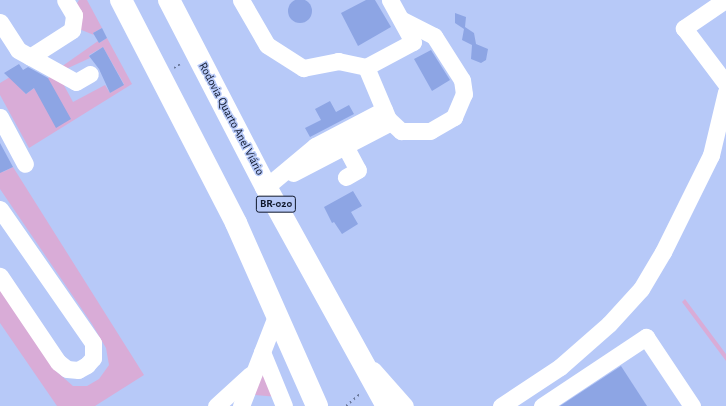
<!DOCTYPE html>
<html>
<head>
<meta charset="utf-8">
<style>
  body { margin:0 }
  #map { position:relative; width:726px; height:406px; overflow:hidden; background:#b7c9f8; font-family:"Alegreya Sans",sans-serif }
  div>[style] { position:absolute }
  .green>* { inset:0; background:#d9acd7 }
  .building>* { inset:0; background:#8da5e4 }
  .round { border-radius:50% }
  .path>* { height:2px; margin-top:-1px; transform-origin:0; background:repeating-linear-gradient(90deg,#6a789b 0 2px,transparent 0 5px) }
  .minor>* { height:17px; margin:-8.5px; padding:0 8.5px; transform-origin:8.5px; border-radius:8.5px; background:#fff }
  .highway>* { height:22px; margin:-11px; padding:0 11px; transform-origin:11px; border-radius:11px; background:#fff }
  span { translate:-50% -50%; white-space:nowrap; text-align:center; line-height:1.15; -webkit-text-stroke:3px #b7c9f8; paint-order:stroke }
  .shield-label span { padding:1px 3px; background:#b7c9f8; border:1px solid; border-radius:3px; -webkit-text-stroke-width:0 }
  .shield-label { font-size:11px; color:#0f172b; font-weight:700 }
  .street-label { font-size:12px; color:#0f172b }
</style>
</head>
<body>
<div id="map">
  <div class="green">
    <div style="clip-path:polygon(79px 0,87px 0,102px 28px,93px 33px,94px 35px,79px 29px,76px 5px)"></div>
    <div style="clip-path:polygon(107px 38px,132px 84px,29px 148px,0 95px,0 83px,10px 77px,26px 94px,54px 74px,60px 78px,73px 102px,105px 85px,110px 93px,124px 84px,103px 47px,89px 55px,90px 58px,66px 69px,61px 67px,98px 41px,99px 43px)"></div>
    <div style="clip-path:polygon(13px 167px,144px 375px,95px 406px,57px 406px,0 323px,0 288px,56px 371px,73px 386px,87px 386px,99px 379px,109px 365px,106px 348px,92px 324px,0 189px,0 168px,3px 172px)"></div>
    <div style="clip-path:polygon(685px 299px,726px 354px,726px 361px,682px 302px)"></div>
    <div style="clip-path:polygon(263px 365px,278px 397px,255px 395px)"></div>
  </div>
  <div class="building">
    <div class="round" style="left:288px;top:-1px;width:24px;height:24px"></div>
    <div style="clip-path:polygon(366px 0,375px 0,391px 27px,358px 46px,341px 13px)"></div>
    <div style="clip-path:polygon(455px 13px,466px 17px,465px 27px,474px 33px,476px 44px,488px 49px,486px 60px,481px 63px,471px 59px,472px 45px,462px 40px,464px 29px,455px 23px)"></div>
    <div style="clip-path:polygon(102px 28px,107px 38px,99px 43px,93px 33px)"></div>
    <div style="clip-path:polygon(103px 47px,124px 85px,110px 93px,99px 69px,89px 56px)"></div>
    <div style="clip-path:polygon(431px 50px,450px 80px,432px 91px,414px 59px)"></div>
    <div style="clip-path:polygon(19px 64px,23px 70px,28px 67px,48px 78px,71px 119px,56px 128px,34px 88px,26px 94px,4px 73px)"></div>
    <div style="clip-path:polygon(330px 101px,336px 112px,349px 105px,354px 114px,310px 137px,305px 128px,321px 120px,315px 109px)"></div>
    <div style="clip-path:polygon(0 143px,13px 167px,0 173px)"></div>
    <div style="clip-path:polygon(353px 191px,362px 206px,351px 212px,358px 224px,342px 234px,334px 222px,332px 223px,324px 207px)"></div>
    <div style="clip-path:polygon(621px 366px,647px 406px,560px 406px)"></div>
  </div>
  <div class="path">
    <div style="left:174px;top:68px;width:9px;rotate:-32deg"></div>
    <div style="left:346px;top:406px;width:18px;rotate:-41deg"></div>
  </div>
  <div class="minor">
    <div style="left:241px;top:0;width:52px;rotate:60deg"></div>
    <div style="left:267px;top:45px;width:43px;rotate:32.6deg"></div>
    <div style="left:303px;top:68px;width:36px;rotate:-11deg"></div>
    <div style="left:338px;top:61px;width:29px;rotate:12deg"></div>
    <div style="left:366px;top:67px;width:53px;rotate:-28deg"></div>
    <div style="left:413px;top:42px;width:48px;rotate:-118.7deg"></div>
    <div style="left:725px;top:0;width:50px;rotate:145.7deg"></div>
    <div style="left:684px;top:28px;width:70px;rotate:53.1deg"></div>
    <div style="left:0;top:22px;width:33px;rotate:57deg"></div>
    <div style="left:18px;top:50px;width:66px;rotate:28.9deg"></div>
    <div style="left:76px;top:82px;width:16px;rotate:-30deg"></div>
    <div style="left:30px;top:57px;width:50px;rotate:-32.7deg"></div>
    <div style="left:72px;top:30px;width:15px;rotate:-82deg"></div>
    <div style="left:74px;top:15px;width:17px;rotate:-121deg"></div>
    <div style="left:366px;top:67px;width:56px;rotate:67.1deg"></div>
    <div style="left:388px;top:119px;width:18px;rotate:43deg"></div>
    <div style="left:401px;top:131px;width:29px"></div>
    <div style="left:430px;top:131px;width:28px;rotate:-30deg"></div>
    <div style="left:454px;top:117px;width:25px;rotate:-67deg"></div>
    <div style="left:464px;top:94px;width:14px;rotate:-98deg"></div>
    <div style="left:462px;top:80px;width:52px;rotate:-122.5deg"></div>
    <div style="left:434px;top:36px;width:37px;rotate:-153deg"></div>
    <div style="left:0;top:117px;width:53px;rotate:62deg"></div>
    <div style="left:345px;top:146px;width:27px;rotate:62deg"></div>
    <div style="left:358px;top:170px;width:14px;rotate:150deg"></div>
    <div style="left:293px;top:173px;width:110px;rotate:-27.5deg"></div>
    <div style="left:266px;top:187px;width:64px;rotate:-39.9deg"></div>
    <div style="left:315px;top:146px;width:78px;rotate:-27.6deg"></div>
    <div style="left:0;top:209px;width:163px;rotate:55.2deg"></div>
    <div style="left:93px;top:343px;width:15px;rotate:90deg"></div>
    <div style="left:93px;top:358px;width:9px;rotate:131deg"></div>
    <div style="left:87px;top:365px;width:10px;rotate:151deg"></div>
    <div style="left:78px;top:370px;width:11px;rotate:-175deg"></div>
    <div style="left:67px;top:369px;width:11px;rotate:-142deg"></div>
    <div style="left:58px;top:362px;width:104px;rotate:-124deg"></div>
    <div style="left:262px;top:352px;width:58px;rotate:67.8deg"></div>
    <div style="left:373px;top:370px;width:48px;rotate:48.4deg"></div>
    <div style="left:216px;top:406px;width:46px;rotate:-42.4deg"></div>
    <div style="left:241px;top:406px;width:97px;rotate:-68.7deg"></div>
    <div style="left:501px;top:406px;width:71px;rotate:-33.5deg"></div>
    <div style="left:560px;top:367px;width:65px;rotate:-41.3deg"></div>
    <div style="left:609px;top:324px;width:47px;rotate:-47.6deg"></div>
    <div style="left:641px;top:289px;width:43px;rotate:-59.3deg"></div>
    <div style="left:663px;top:252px;width:108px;rotate:-63.7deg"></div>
    <div style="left:711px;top:155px;width:65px;rotate:-76.6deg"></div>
    <div style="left:542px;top:406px;width:125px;rotate:-33.6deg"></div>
    <div style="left:646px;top:337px;width:83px;rotate:56.3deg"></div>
  </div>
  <div class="highway">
    <div style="left:121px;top:0;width:251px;rotate:62.7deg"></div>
    <div style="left:236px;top:223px;width:200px;rotate:66.1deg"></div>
    <div style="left:169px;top:0;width:211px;rotate:62.6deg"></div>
    <div style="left:266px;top:187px;width:250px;rotate:61.1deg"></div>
  </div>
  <div class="shield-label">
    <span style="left:276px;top:204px">BR-020</span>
  </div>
  <div class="street-label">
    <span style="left:231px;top:119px;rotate:62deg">Rodovia Quarto Anel Viário</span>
  </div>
</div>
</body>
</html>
